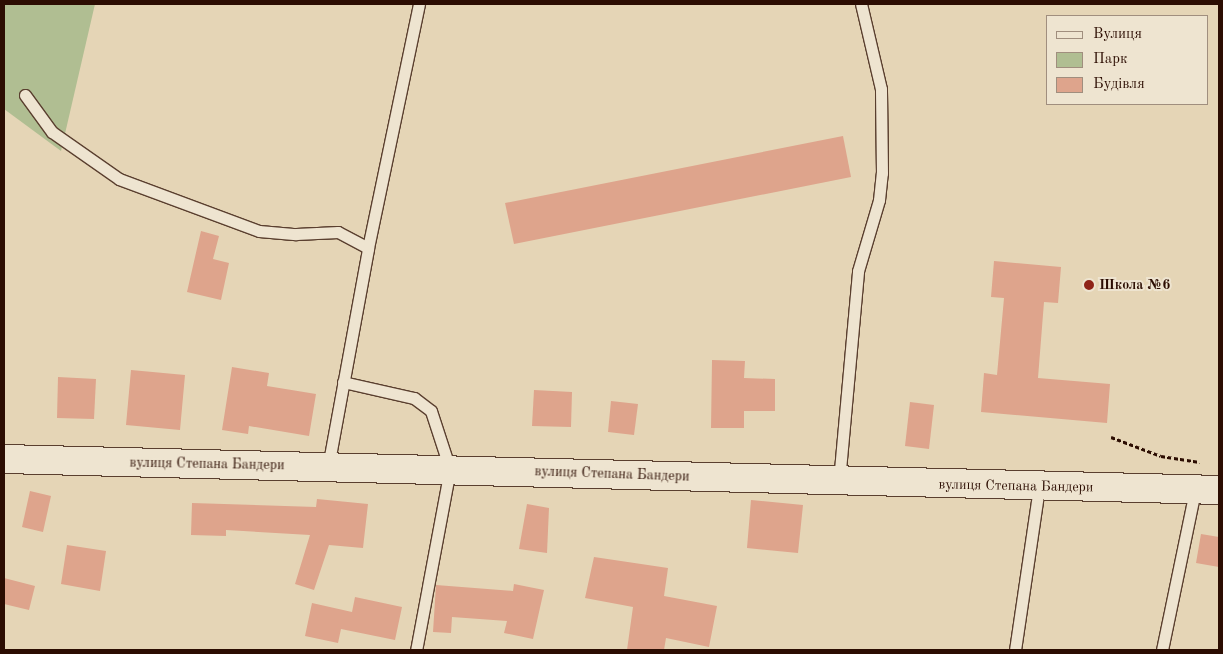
<!DOCTYPE html>
<html>
<head>
<meta charset="utf-8">
<style>
  body { margin:0 }
  #map { position:relative; width:1223px; height:654px; overflow:hidden; background:#e5d5b6; font-family:"Old Standard TT",serif }
  div>[style] { position:absolute }
  .green>* { inset:0; background:#b0be92 }
  .building>* { inset:0; background:#dea48c }
  .path>* { height:3px; margin-top:-1.5px; transform-origin:0; background:repeating-linear-gradient(90deg,#2c0d02 0 4px,transparent 0 6.5px) }
  .roads { filter:drop-shadow(1px 0 #5a3f2f) drop-shadow(-1px 0 #5a3f2f) drop-shadow(0 1px #5a3f2f) drop-shadow(0 -1px #5a3f2f) }
  .lane>* { height:11px; margin:-5.5px; padding:0 5.5px; transform-origin:5.5px; border-radius:5.5px; background:#eee4d0 }
  .secondary>* { height:28px; margin:-14px; padding:0 14px; transform-origin:14px; border-radius:14px; background:#eee4d0 }
  .dots>* { width:14px; height:14px; translate:-50% -50%; box-sizing:border-box; border:2px solid #eee4d0; border-radius:50% }
  span { translate:-50% -50%; white-space:nowrap; text-align:center; line-height:1.15; -webkit-text-stroke:4px #eee4d0; paint-order:stroke }
  .poi-label { font-size:14px; color:#2c0d02; font-weight:700 }
  .left { translate:0 -50%; text-align:left }
  .street-label { font-size:14px; color:#2c0d02 }
  .frame { position:absolute; inset:0; border:5px solid #2c0d02; pointer-events:none }
  .legend { position:absolute; left:1046px; top:15px; width:162px; height:90px; box-sizing:border-box; background:#eee4d0; border:1px solid #a08e7e; margin:0; padding:6px 9px; list-style:none; font-size:15px; color:#2c0d02 }
  .legend li { display:flex; align-items:center; gap:10px; height:25px }
  .legend b { width:25px; border:1px solid #a08e7e }
</style>
</head>
<body>
<div id="map">
  <div class="green">
    <div style="clip-path:polygon(4px 4px,95px 4px,61px 151px,4px 109px)"></div>
  </div>
  <div class="building">
    <div style="clip-path:polygon(843px 136px,851px 177px,514px 244px,505px 203px)"></div>
    <div style="clip-path:polygon(201px 231px,219px 236px,213px 259px,229px 263px,221px 300px,187px 292px)"></div>
    <div style="clip-path:polygon(994px 261px,1061px 267px,1058px 303px,1044px 302px,1038px 378px,1110px 384px,1107px 423px,981px 412px,984px 373px,997px 375px,1004px 298px,991px 297px)"></div>
    <div style="clip-path:polygon(712px 360px,745px 361px,744px 378px,775px 379px,775px 411px,744px 411px,744px 428px,711px 428px)"></div>
    <div style="clip-path:polygon(232px 367px,269px 373px,267px 386px,316px 394px,309px 436px,249px 426px,248px 434px,222px 430px)"></div>
    <div style="clip-path:polygon(131px 370px,185px 375px,180px 430px,126px 425px)"></div>
    <div style="clip-path:polygon(58px 377px,96px 379px,94px 419px,57px 418px)"></div>
    <div style="clip-path:polygon(534px 390px,572px 392px,571px 427px,532px 426px)"></div>
    <div style="clip-path:polygon(611px 401px,638px 404px,634px 435px,608px 432px)"></div>
    <div style="clip-path:polygon(910px 402px,934px 405px,929px 449px,905px 446px)"></div>
    <div style="clip-path:polygon(30px 491px,51px 496px,43px 532px,22px 527px)"></div>
    <div style="clip-path:polygon(317px 499px,368px 504px,363px 548px,329px 545px,314px 590px,295px 584px,310px 535px,226px 530px,226px 536px,191px 535px,192px 503px,316px 507px)"></div>
    <div style="clip-path:polygon(751px 500px,803px 505px,798px 553px,747px 548px)"></div>
    <div style="clip-path:polygon(527px 504px,549px 508px,547px 553px,519px 549px)"></div>
    <div style="clip-path:polygon(1201px 534px,1219px 537px,1219px 567px,1196px 563px)"></div>
    <div style="clip-path:polygon(67px 545px,106px 551px,100px 591px,61px 584px)"></div>
    <div style="clip-path:polygon(594px 557px,668px 568px,664px 596px,717px 606px,709px 647px,666px 638px,664px 650px,627px 650px,633px 607px,585px 598px)"></div>
    <div style="clip-path:polygon(4px 578px,35px 586px,29px 610px,4px 604px)"></div>
    <div style="clip-path:polygon(514px 584px,544px 590px,533px 639px,504px 633px,507px 621px,452px 617px,451px 633px,433px 632px,436px 585px,513px 591px)"></div>
    <div style="clip-path:polygon(355px 597px,402px 607px,395px 640px,341px 629px,338px 643px,305px 636px,312px 603px,352px 612px)"></div>
  </div>
  <div class="path">
    <div style="left:1111px;top:437px;width:53px;rotate:20.8deg"></div>
    <div style="left:1161px;top:456px;width:39px;rotate:9deg"></div>
  </div>
  <div class="roads">
    <div class="lane">
      <div style="left:25px;top:95px;width:46px;rotate:53.9deg"></div>
      <div style="left:52px;top:132px;width:82px;rotate:35deg"></div>
      <div style="left:119px;top:179px;width:149px;rotate:20.4deg"></div>
      <div style="left:259px;top:231px;width:37px;rotate:5deg"></div>
      <div style="left:296px;top:234px;width:42px;rotate:-2.7deg"></div>
      <div style="left:338px;top:232px;width:34px;rotate:28deg"></div>
      <div style="left:343px;top:382px;width:73px;rotate:12.7deg"></div>
      <div style="left:414px;top:398px;width:21px;rotate:37deg"></div>
      <div style="left:431px;top:411px;width:61px;rotate:71.9deg"></div>
      <div style="left:450px;top:469px;width:184px;rotate:100.6deg"></div>
      <div style="left:328px;top:467px;width:223px;rotate:-79.6deg"></div>
      <div style="left:368px;top:248px;width:249px;rotate:-78.2deg"></div>
      <div style="left:839px;top:481px;width:211px;rotate:-84.8deg"></div>
      <div style="left:858px;top:271px;width:74px;rotate:-73.5deg"></div>
      <div style="left:879px;top:200px;width:27px;rotate:-84deg"></div>
      <div style="left:882px;top:173px;width:84px;rotate:-90.7deg"></div>
      <div style="left:881px;top:89px;width:87px;rotate:-103.2deg"></div>
      <div style="left:1015px;top:650px;width:165px;rotate:-81.6deg"></div>
      <div style="left:1162px;top:650px;width:163px;rotate:-78.3deg"></div>
    </div>
    <div class="secondary">
      <div style="left:4px;top:459px;width:1215px;rotate:1.46deg"></div>
    </div>
  </div>
  <div class="dots">
    <div style="left:1089px;top:285px;background:#8f2418"></div>
  </div>
  <div class="poi-label">
    <span class="left" style="left:1099px;top:285px">Школа №6</span>
  </div>
  <div class="street-label">
    <span style="left:207px;top:464px;rotate:1deg">вулиця Степана Бандери</span>
    <span style="left:612px;top:474px;rotate:2deg">вулиця Степана Бандери</span>
    <span style="left:1016px;top:486px;rotate:1deg">вулиця Степана Бандери</span>
  </div>
  <div class="frame"></div>
  <ul class="legend">
  <li><b style="height:6px;background:#eee4d0"></b>Вулиця</li>
  <li><b style="height:14px;background:#b0be92"></b>Парк</li>
  <li><b style="height:14px;background:#dea48c"></b>Будівля</li>
  </ul>
</div>
</body>
</html>
